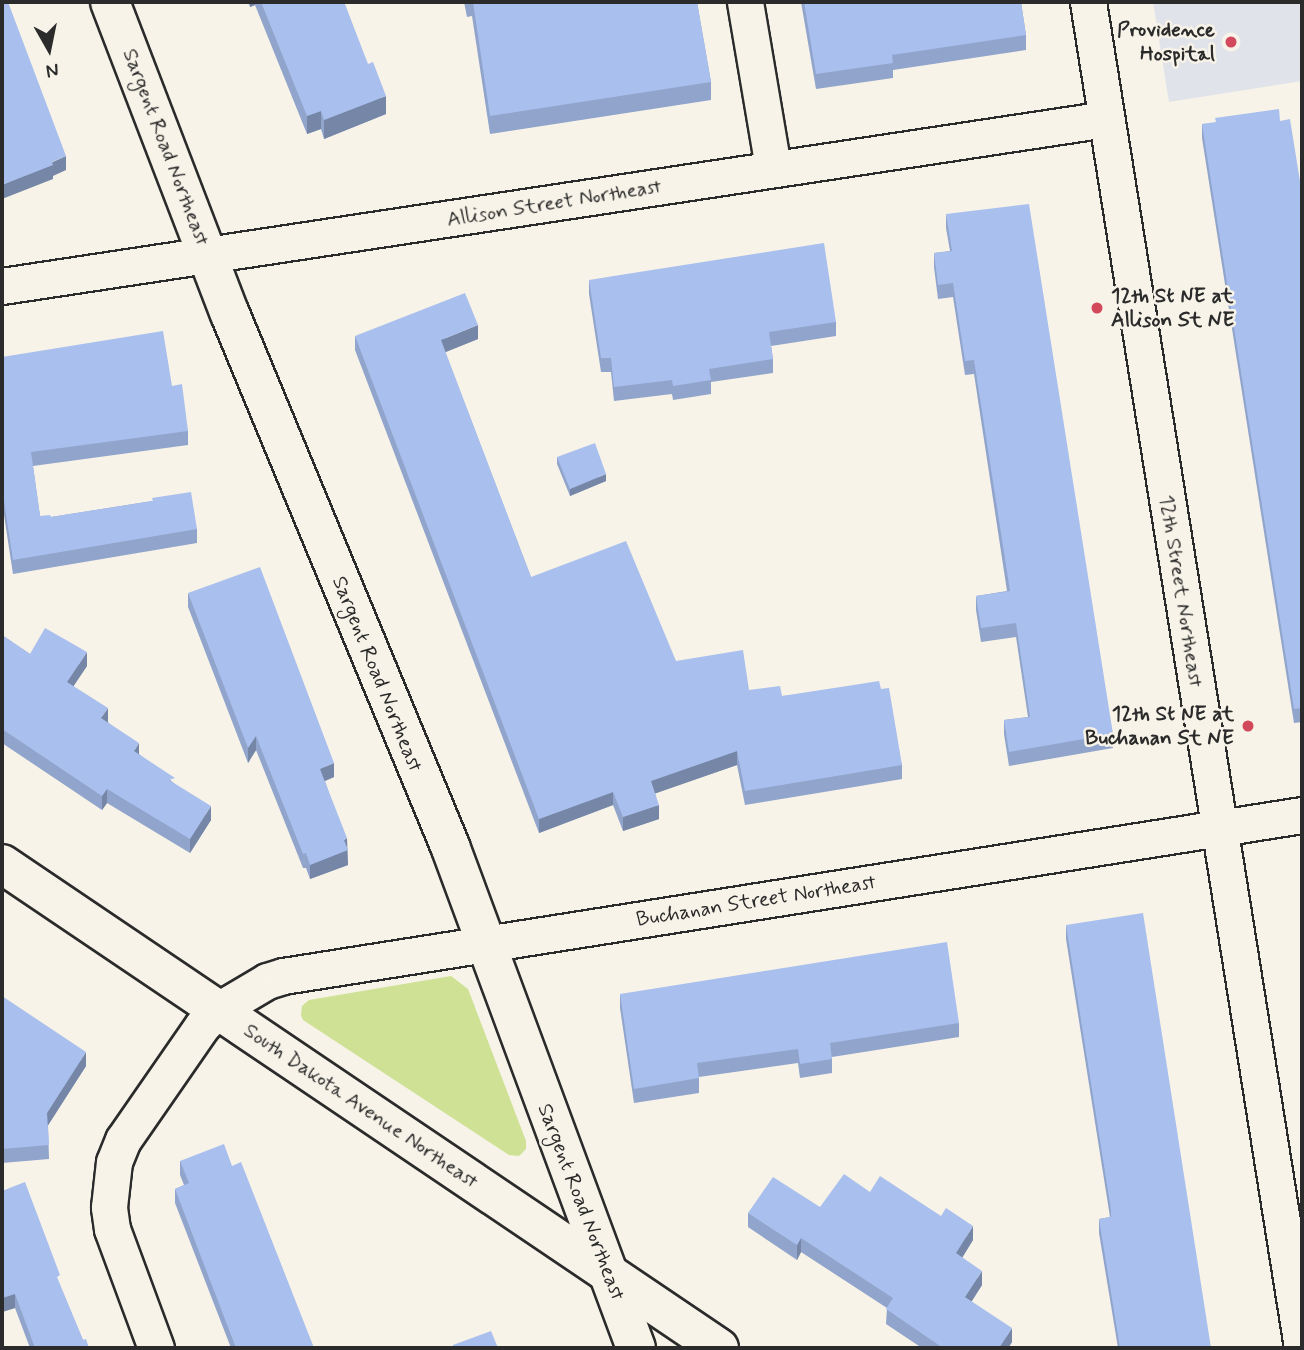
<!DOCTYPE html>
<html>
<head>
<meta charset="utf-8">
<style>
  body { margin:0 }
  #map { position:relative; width:1304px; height:1350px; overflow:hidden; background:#f7f3e8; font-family:Mynerve,sans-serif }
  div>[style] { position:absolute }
  .built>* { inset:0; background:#e0e3ea }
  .green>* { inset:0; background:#cee195 }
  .roads { filter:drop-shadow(2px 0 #2b2b2b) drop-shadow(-2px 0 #2b2b2b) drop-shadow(0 2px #2b2b2b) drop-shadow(0 -2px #2b2b2b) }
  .minor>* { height:35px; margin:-17.5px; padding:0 17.5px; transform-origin:17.5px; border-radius:17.5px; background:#f7f3e8 }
  .secondary>* { height:38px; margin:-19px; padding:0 19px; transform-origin:19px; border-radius:19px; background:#f7f3e8 }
  .primary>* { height:38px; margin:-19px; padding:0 19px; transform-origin:19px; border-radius:19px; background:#f7f3e8 }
  .wall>* { inset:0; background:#91a4cc }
  .shaded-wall>* { inset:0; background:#7686a6 }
  .building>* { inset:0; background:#a9bfed }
  .dots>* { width:19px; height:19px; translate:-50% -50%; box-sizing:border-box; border:4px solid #f7f3e8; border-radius:50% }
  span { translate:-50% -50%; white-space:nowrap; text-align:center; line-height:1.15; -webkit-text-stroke:5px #f7f3e8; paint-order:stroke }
  .poi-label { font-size:21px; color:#2b2b2b; font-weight:700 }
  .right { translate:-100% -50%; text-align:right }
  .left { translate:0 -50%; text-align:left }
  .street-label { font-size:21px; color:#2b2b2b }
  .frame { position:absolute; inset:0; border:4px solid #2b2b2b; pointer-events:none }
  .north { position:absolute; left:14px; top:14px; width:70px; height:70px; -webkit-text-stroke:5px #f7f3e8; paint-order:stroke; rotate:171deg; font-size:19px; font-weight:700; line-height:28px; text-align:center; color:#2b2b2b }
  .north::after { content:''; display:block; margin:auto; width:24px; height:32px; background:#2b2b2b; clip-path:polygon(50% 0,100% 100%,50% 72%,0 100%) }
</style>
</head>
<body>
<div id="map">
  <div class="built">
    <div style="clip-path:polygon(1153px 2px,1302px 2px,1302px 81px,1169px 102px)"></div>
  </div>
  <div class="green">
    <div style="clip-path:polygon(451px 976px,468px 989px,526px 1141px,526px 1149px,519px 1156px,509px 1155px,303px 1020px,301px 1015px,302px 1006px,309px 1000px)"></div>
  </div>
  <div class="roads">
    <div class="minor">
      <div style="left:745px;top:2px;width:168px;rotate:80.4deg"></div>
      <div style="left:1088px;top:2px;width:1362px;rotate:80.96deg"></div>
      <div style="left:2px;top:286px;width:1117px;rotate:-8.6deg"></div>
      <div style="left:156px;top:1348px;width:127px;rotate:-110.3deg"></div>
      <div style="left:112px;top:1229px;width:22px;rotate:-98deg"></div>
      <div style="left:109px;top:1207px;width:45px;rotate:-83.7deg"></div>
      <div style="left:114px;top:1162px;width:24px;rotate:-68deg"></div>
      <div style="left:123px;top:1140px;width:139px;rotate:-55.3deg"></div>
      <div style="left:202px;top:1026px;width:23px;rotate:-45deg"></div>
      <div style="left:218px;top:1010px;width:57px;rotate:-30.6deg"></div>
      <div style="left:267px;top:981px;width:17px;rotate:-17deg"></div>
      <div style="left:283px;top:976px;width:1032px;rotate:-8.98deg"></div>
    </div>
    <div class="secondary">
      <div style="left:110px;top:2px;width:334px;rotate:69deg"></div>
      <div style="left:230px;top:314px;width:576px;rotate:67.53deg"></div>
      <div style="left:450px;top:846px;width:535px;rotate:69.67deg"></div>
    </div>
    <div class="primary">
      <div style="left:2px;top:864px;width:865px;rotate:34.02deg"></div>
    </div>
  </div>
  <div class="wall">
    <div style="clip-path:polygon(248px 2px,344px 2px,386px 114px,324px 139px,321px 129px,307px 134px,255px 5px,250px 7px)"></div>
    <div style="clip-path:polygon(464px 2px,697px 2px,711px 82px,711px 100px,490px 134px,472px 16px,467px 17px)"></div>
    <div style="clip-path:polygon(801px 2px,1021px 2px,1026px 35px,1026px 50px,893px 70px,893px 78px,816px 89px)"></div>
    <div style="clip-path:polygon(1280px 121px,1302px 194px,1302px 722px,1294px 723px,1202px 138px,1202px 124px)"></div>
    <div style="clip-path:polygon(946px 214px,1113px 734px,1113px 748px,1009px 766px,1004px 734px,1004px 720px,1028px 717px,1016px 637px,981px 642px,976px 610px,976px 596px,1007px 591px,974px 374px,965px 375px,953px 297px,938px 299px,934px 267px,934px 253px,950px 251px,946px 228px)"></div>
    <div style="clip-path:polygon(589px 280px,836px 322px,836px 336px,771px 346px,773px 359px,773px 373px,711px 382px,711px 394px,673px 400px,672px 394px,614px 401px,611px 372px,601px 372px,589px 294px)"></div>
    <div style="clip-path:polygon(355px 336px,478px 339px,445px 352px,531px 577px,676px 661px,749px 690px,782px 696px,881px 689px,902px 765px,902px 779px,745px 805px,737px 765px,655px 793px,659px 819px,623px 831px,613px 805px,539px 833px,355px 350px)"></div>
    <div style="clip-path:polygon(2px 357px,172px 386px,188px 431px,188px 445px,33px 466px,40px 516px,51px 517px,152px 501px,197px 529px,197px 543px,13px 574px,2px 502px)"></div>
    <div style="clip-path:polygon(557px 457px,606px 481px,570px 496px,557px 464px)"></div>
    <div style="clip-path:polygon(188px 593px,334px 777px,325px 781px,347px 849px,348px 865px,310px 879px,306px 868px,303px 868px,256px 750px,248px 763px,188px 607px)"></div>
    <div style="clip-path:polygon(2px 635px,30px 654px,87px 666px,73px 686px,139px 754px,175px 784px,211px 820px,190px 853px,107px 803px,102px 810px,2px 743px)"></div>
    <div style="clip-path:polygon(1066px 925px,1211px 1348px,1118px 1348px,1099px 1233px,1099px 1219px,1110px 1217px,1066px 939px)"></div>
    <div style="clip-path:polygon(620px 994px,959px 1023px,959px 1037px,832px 1057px,832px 1073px,800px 1078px,798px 1063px,699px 1077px,699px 1093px,634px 1103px,620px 1008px)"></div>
    <div style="clip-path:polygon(2px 996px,86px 1066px,48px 1125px,49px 1159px,2px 1163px)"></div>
    <div style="clip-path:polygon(180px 1161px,232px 1166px,314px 1348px,231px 1348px,175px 1203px,175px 1189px,184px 1185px,180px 1175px)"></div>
    <div style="clip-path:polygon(2px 1191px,60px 1286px,83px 1340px,89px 1348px,30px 1348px,15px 1308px,2px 1312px)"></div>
    <div style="clip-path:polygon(870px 1192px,973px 1240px,962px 1257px,982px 1285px,971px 1302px,1012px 1342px,1008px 1348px,922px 1348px,886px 1324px,887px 1308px,801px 1252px,797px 1260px,748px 1227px,748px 1213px,820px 1207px)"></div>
  </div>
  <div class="shaded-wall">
    <div style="clip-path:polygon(250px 2px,255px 2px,255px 5px,250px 7px)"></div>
    <div style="clip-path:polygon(386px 96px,386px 114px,324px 139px,324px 120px)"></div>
    <div style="clip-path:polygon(321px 111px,321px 129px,307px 134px,307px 116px)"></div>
    <div style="clip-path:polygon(66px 156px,66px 170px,53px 176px,53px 179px,2px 199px,2px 185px)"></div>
    <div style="clip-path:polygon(478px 325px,478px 339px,441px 354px,441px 340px)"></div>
    <div style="clip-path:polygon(606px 474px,606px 481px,570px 496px,570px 489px)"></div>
    <div style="clip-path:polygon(87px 652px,87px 666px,67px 696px,67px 682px)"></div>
    <div style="clip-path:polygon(108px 708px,108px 722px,101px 733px,101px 718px)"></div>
    <div style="clip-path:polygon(256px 736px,256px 750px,248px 763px,248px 748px)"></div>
    <div style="clip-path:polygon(139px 743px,139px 757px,134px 751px)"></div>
    <div style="clip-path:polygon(737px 751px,737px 765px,651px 795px,651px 781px)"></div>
    <div style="clip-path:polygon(334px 763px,334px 777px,320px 783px,320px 769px)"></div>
    <div style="clip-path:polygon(107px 789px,107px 803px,102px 810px,102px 796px)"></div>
    <div style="clip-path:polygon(613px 792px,613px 805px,539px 833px,539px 819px)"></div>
    <div style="clip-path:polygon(659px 805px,659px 819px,623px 831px,623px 817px)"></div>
    <div style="clip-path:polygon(211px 806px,211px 820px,190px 853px,190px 839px)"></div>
    <div style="clip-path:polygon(347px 838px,348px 865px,310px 879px,310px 865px,344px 840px)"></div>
    <div style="clip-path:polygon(86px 1052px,86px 1066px,47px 1127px,47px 1113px)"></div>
    <div style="clip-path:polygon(973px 1226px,973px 1240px,956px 1268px,956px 1253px)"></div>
    <div style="clip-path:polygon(801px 1238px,801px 1252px,797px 1260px,797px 1245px)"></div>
    <div style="clip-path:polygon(982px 1271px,982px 1285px,965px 1312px,965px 1297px)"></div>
    <div style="clip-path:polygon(15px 1294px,15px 1308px,2px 1312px,2px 1298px)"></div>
    <div style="clip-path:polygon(1012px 1328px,1012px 1342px,1008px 1348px,999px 1348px)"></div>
  </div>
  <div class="building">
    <div style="clip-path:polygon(2px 2px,8px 2px,66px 156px,52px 162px,53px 165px,2px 185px)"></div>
    <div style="clip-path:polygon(261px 2px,344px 2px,368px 64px,373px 62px,386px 96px,324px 120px,321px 111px,307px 116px)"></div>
    <div style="clip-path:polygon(473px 2px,697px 2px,711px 82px,490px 116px)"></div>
    <div style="clip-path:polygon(804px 2px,1021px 2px,1026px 35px,892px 55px,893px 63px,816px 74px)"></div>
    <div style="clip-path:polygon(1279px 109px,1280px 121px,1290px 119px,1302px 194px,1302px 708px,1294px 709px,1202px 124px,1216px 122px,1215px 118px)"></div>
    <div style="clip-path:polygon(1029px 204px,1113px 734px,1009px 752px,1004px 720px,1030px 717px,1016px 623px,981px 628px,976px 596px,1010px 591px,974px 360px,965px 361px,953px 283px,938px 285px,934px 253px,952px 251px,946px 214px)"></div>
    <div style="clip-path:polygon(824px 243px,836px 322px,769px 332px,773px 359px,709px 369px,711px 380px,673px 386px,672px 380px,614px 387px,611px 358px,601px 358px,589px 280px)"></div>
    <div style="clip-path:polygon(465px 293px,478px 325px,441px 340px,531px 577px,626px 541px,676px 661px,743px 650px,749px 690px,780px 686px,782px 696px,879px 681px,881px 689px,889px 688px,902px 765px,745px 791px,737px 751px,651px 781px,659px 805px,623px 817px,613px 792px,539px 819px,355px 336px)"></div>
    <div style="clip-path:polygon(163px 331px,172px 386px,182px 384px,188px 431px,31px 452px,40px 516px,50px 515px,51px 517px,153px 501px,152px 498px,191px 492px,197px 529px,13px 560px,2px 488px,2px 357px)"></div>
    <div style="clip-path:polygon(595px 443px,606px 474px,570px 489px,557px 457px)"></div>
    <div style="clip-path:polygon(260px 567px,334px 763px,320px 769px,347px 838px,344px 840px,348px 850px,310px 865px,306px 853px,303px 854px,256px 736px,248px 748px,188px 593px)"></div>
    <div style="clip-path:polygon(45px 628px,87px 652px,67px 682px,108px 708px,101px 718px,139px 743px,134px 751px,175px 778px,169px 780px,211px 806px,190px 839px,107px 789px,102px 796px,2px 729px,2px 635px,30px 654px)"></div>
    <div style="clip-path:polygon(1143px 913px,1211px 1348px,1120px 1348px,1099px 1219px,1111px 1217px,1111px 1210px,1066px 925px)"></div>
    <div style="clip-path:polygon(947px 942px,959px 1023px,830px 1043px,832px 1059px,800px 1064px,798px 1049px,697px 1063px,699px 1078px,634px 1089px,620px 994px)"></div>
    <div style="clip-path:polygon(2px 996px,86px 1052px,47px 1113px,49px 1145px,2px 1149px)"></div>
    <div style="clip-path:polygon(224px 1144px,232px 1166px,241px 1162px,314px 1348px,236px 1348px,175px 1189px,189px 1183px,180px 1161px)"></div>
    <div style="clip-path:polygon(844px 1174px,870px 1192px,880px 1176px,941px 1216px,946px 1208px,973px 1226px,956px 1253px,982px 1271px,965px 1297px,1012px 1328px,999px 1348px,943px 1348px,886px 1309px,893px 1298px,801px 1238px,797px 1245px,748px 1213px,773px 1177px,820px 1207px)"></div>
    <div style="clip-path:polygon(25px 1182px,60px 1275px,57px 1277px,83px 1340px,86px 1339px,89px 1348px,35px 1348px,15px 1294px,2px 1298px,2px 1191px)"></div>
    <div style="clip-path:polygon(491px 1331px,498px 1348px,453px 1348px,453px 1345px)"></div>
  </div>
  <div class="dots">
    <div style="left:1231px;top:42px;background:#d1495b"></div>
    <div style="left:1097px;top:308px;background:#d1495b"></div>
    <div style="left:1248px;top:726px;background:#d1495b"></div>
  </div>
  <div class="poi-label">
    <span class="right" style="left:1215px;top:42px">Providence<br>Hospital</span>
    <span class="left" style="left:1111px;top:308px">12th St NE at<br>Allison St NE</span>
    <span class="right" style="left:1234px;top:726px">12th St NE at<br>Buchanan St NE</span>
  </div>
  <div class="street-label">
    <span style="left:166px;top:147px;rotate:69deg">Sargent Road Northeast</span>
    <span style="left:554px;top:203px;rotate:-9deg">Allison Street Northeast</span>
    <span style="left:1181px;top:591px;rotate:81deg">12th Street Northeast</span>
    <span style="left:377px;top:674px;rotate:68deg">Sargent Road Northeast</span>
    <span style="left:756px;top:901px;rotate:-9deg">Buchanan Street Northeast</span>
    <span style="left:361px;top:1106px;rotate:34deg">South Dakota Avenue Northeast</span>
    <span style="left:581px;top:1202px;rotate:69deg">Sargent Road Northeast</span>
  </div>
  <div class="frame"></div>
  <div class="north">N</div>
</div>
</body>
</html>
